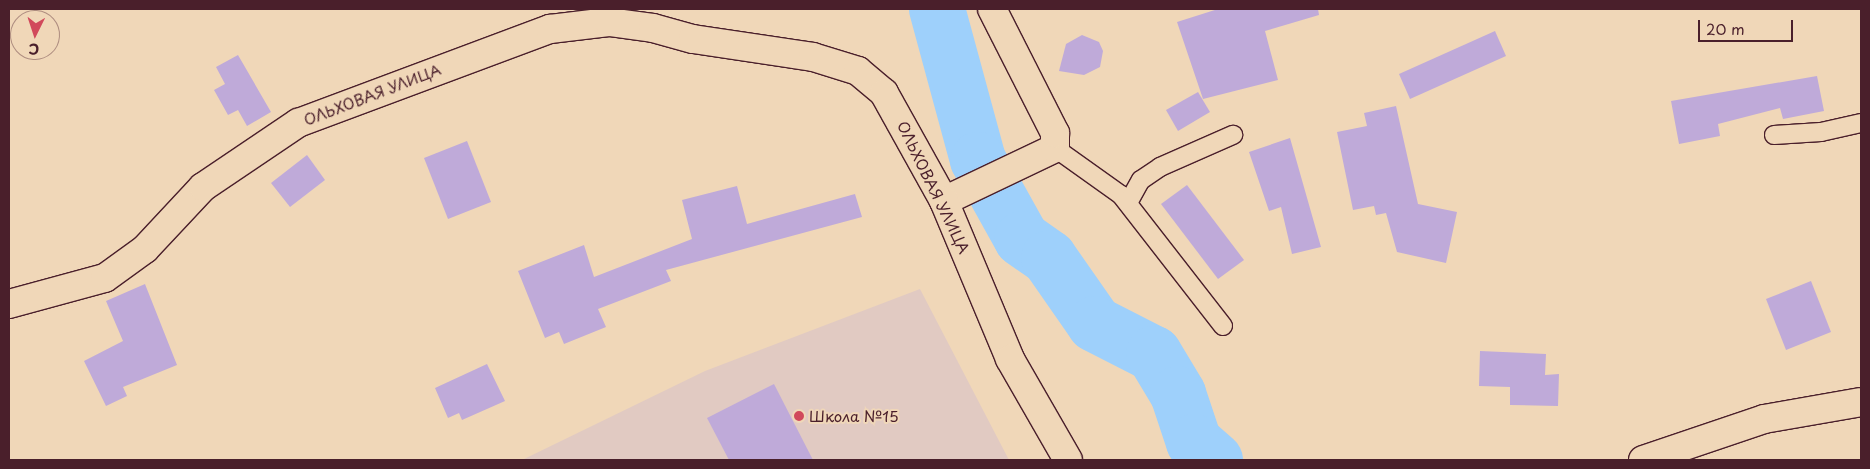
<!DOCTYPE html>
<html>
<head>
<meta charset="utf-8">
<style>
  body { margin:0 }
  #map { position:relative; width:1870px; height:469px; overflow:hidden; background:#f0d7b8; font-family:"Playpen Sans",sans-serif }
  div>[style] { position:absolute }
  .built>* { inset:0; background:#e1cac2 }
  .river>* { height:56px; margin:-28px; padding:0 28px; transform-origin:28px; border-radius:28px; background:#9ed0fb }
  .building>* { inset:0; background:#bfaad9 }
  .roads { filter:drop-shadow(1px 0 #4a1f2b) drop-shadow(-1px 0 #4a1f2b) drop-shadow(0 1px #4a1f2b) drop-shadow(0 -1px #4a1f2b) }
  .lane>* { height:18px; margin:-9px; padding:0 9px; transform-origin:9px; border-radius:9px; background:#f0d7b8 }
  .street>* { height:28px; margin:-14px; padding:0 14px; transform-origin:14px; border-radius:14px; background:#f0d7b8 }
  .dots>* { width:14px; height:14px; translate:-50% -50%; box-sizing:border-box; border:2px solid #f0d7b8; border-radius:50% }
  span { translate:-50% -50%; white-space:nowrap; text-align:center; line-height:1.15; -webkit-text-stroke:4px #f0d7b8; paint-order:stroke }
  .street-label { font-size:15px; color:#4a1f2b }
  .poi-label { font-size:15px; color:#4a1f2b }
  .left { translate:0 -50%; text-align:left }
  .frame { position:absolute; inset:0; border:10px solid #4a1f2b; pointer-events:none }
  .north { position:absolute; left:10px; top:10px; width:50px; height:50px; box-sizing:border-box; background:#f0d7b8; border:1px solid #ae8d80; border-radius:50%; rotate:184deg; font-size:14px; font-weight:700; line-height:20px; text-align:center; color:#4a1f2b }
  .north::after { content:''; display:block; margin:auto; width:18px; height:22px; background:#d1495b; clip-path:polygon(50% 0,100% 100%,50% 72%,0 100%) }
  .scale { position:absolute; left:1698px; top:20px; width:95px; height:22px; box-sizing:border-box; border:2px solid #4a1f2b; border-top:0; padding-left:6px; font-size:15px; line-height:18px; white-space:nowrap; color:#4a1f2b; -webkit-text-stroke:4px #f0d7b8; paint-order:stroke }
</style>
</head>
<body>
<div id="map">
  <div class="built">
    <div style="clip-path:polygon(920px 289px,1009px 460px,522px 460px,705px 371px)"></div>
  </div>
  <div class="river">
    <div style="left:937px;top:9px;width:156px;rotate:74.8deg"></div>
    <div style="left:978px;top:160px;width:90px;rotate:60.9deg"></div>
    <div style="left:1022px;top:239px;width:33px;rotate:35deg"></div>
    <div style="left:1049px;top:258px;width:80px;rotate:55.1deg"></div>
    <div style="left:1095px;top:324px;width:66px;rotate:27deg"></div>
    <div style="left:1154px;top:354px;width:47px;rotate:59deg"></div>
    <div style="left:1178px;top:394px;width:51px;rotate:71.6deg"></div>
    <div style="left:1194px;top:442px;width:28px;rotate:41deg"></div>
  </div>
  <div class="building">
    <div style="clip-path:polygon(1218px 9px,1318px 9px,1319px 15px,1265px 31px,1278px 80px,1203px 99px,1177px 22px)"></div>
    <div style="clip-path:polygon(1495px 31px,1506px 56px,1410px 99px,1399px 74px)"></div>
    <div style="clip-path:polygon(1082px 35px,1099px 42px,1103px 51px,1100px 67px,1084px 75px,1059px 71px,1066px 44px)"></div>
    <div style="clip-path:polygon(238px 55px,271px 112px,247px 126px,238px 110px,228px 115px,214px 90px,225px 84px,216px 67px)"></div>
    <div style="clip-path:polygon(1817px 76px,1824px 111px,1783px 119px,1780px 108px,1718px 124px,1720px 136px,1679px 144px,1671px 101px)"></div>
    <div style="clip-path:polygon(1198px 92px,1210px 112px,1178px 131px,1166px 110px)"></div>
    <div style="clip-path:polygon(1396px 106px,1418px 204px,1457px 212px,1446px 263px,1397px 252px,1386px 213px,1376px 215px,1374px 206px,1353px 210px,1337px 132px,1367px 126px,1364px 113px)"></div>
    <div style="clip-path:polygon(1290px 138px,1321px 247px,1292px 254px,1281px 207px,1269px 211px,1249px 152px)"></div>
    <div style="clip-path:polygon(467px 141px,491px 202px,448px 219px,424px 158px)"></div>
    <div style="clip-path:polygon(307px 155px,325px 180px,290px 207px,271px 183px)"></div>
    <div style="clip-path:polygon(1187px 185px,1244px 260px,1218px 279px,1161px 204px)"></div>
    <div style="clip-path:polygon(737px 186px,747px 224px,855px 194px,862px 217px,666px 270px,671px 281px,598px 309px,606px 327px,564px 344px,559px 332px,545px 338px,518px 271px,584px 245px,594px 277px,692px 239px,682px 200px)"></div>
    <div style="clip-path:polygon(1811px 281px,1831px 332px,1786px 350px,1766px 299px)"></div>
    <div style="clip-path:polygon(145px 284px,177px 365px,123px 387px,127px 396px,106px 406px,84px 361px,123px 341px,106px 301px)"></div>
    <div style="clip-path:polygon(1480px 351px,1546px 354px,1545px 375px,1559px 374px,1558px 406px,1510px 405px,1510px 387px,1479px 386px)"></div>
    <div style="clip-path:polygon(487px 364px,505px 401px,462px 420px,459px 413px,448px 418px,435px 388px)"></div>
    <div style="clip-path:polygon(774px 384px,813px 460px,729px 460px,707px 418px)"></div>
  </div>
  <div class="roads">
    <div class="lane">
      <div style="left:1774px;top:135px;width:47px;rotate:-3.7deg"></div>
      <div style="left:1821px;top:132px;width:41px;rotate:-12.7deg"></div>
      <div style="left:1055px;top:148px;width:81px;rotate:35.5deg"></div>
      <div style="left:1121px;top:195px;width:166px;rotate:52.1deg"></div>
      <div style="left:1128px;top:203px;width:26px;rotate:-61deg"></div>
      <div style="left:1141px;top:180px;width:23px;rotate:-34deg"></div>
      <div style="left:1160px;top:167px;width:80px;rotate:-23.7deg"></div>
    </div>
    <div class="street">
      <div style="left:944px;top:201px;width:123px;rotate:-25.5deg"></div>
      <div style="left:1055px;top:148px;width:15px;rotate:-90deg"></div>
      <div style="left:1055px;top:133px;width:139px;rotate:-116.9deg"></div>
      <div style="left:9px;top:304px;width:99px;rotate:-15.2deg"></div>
      <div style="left:105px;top:278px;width:49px;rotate:-35.9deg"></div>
      <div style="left:145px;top:249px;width:85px;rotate:-46.9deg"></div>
      <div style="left:203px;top:187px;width:115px;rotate:-34deg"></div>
      <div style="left:298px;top:123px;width:269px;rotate:-20.5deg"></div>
      <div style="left:550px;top:29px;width:59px;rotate:-6.8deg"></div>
      <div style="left:609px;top:22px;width:44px;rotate:7.8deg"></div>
      <div style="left:653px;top:28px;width:41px;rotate:15.4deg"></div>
      <div style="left:693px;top:39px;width:121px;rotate:8.5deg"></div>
      <div style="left:813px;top:57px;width:47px;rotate:17.3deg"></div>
      <div style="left:858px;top:71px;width:34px;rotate:40deg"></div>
      <div style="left:884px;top:93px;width:124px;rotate:60.9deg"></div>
      <div style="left:944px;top:201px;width:171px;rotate:67.3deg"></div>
      <div style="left:1010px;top:359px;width:116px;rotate:60.1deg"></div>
      <div style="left:1643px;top:460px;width:128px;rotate:-18.7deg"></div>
      <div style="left:1764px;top:419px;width:98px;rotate:-9.9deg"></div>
    </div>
  </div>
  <div class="dots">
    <div style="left:799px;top:416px;background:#d1495b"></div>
  </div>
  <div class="street-label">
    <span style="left:372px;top:94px;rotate:-21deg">ОЛЬХОВАЯ УЛИЦА</span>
    <span style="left:934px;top:187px;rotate:64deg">ОЛЬХОВАЯ УЛИЦА</span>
  </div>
  <div class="poi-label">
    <span class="left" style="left:809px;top:416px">Школа №15</span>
  </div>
  <div class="frame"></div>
  <div class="north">С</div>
  <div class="scale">20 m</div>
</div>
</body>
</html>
